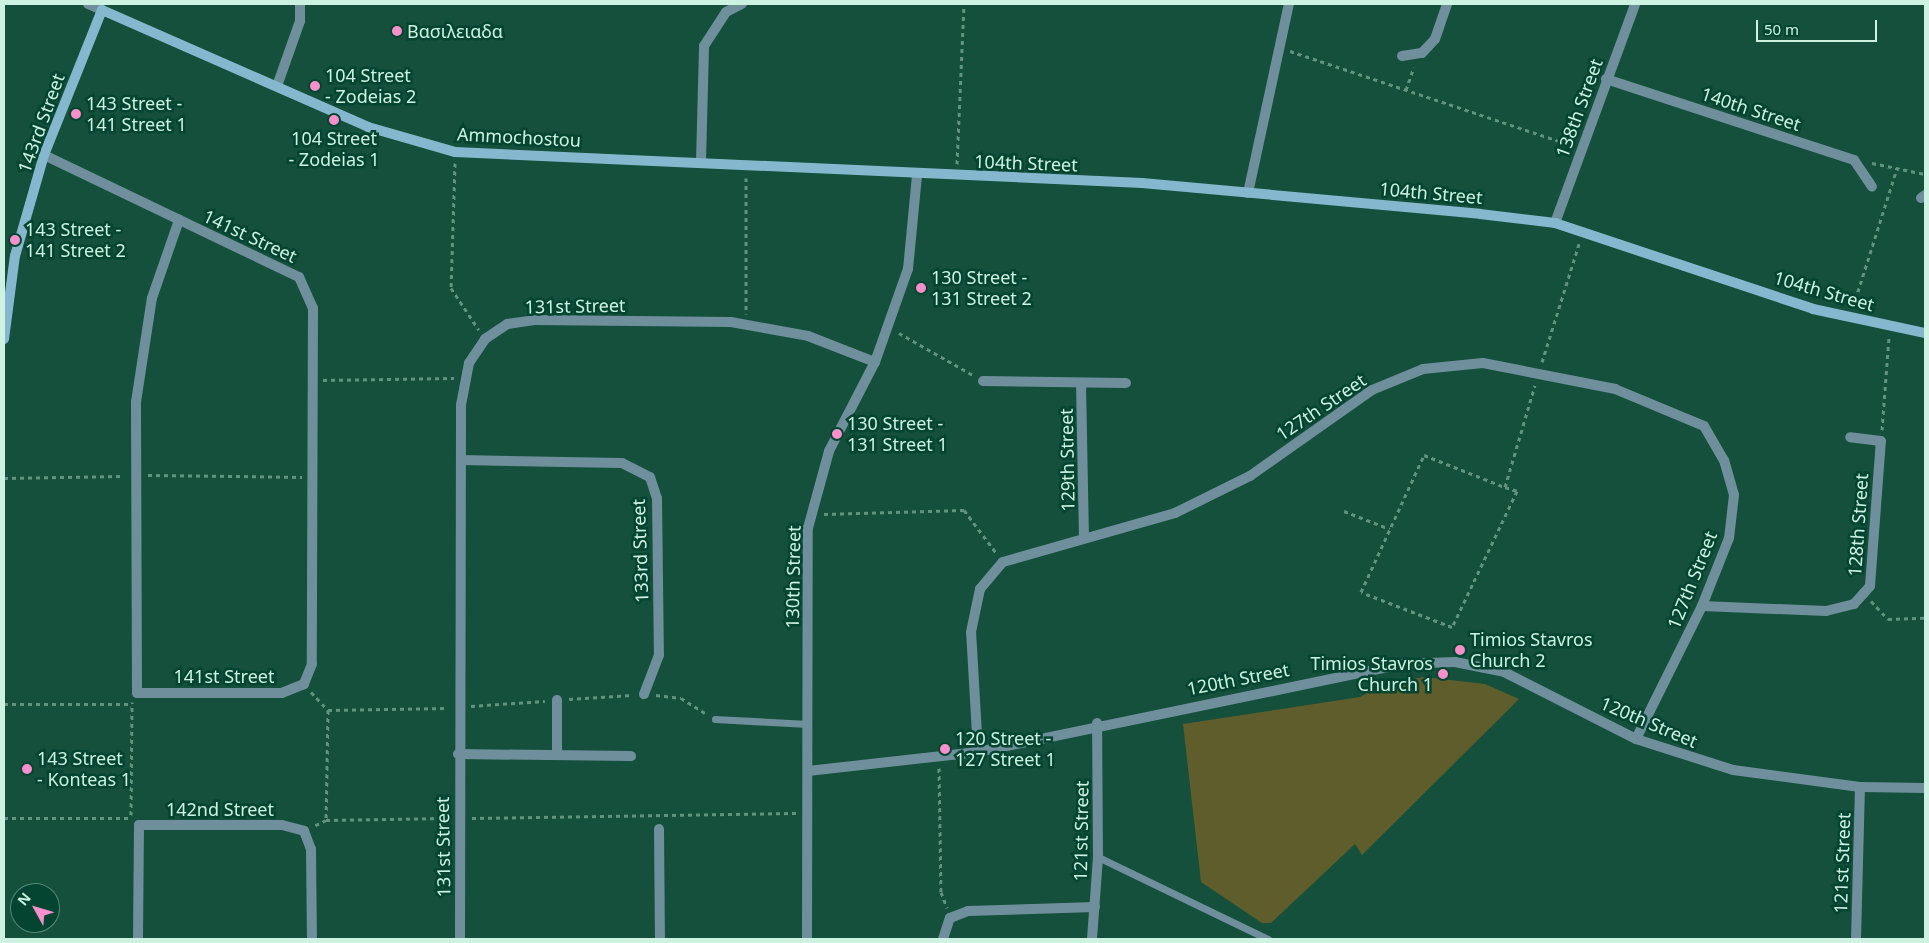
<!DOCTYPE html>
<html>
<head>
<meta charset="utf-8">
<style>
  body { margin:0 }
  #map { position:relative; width:1929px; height:943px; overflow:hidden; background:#14503b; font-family:"Noto Sans",sans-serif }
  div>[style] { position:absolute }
  .green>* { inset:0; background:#605d2c }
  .path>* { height:3px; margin-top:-1.5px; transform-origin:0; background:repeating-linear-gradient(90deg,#61937f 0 4px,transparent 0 8px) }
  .lane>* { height:7px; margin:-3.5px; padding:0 3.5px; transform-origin:3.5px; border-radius:3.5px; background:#6f8f9c }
  .street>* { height:10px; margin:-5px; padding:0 5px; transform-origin:5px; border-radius:5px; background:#6f8f9c }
  .secondary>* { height:10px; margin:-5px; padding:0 5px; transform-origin:5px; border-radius:5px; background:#85b8ce }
  .dots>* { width:14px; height:14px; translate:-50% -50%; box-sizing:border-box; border:2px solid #034531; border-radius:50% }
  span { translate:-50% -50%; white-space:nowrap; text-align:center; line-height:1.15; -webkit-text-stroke:5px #034531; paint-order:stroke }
  .poi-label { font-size:18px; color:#cef2e1 }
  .left { translate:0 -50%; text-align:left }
  .right { translate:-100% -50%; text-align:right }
  .street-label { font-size:18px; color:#cef2e1 }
  .frame { position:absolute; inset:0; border:5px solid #cef2e1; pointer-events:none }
  .north { position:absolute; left:10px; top:883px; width:50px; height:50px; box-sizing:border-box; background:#034531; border:1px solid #548a77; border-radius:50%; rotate:309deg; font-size:14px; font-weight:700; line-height:20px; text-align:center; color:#cef2e1 }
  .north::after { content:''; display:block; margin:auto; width:18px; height:22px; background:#f890cb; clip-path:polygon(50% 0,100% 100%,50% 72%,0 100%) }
  .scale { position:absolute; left:1756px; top:20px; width:121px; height:22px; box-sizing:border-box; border:2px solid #cef2e1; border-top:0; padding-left:6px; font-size:15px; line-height:18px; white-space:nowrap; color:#cef2e1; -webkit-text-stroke:4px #034531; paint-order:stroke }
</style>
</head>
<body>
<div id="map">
  <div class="green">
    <div style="clip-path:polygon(1424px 677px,1485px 684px,1519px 699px,1362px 855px,1355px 844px,1271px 923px,1262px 923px,1201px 882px,1183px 724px,1360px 697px,1384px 684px)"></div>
  </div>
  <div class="path">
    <div style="left:1290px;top:51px;width:296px;rotate:18.5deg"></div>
    <div style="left:1406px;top:90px;width:24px;rotate:-71deg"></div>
    <div style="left:455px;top:163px;width:125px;rotate:91.8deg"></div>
    <div style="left:451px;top:288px;width:50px;rotate:56.3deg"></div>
    <div style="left:1872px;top:163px;width:54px;rotate:11.7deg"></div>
    <div style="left:957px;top:164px;width:160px;rotate:-87.5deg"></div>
    <div style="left:746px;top:178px;width:136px;rotate:90deg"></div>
    <div style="left:1853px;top:307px;width:146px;rotate:-72.4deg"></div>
    <div style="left:899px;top:333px;width:85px;rotate:29.6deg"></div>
    <div style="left:1542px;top:362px;width:124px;rotate:-72.6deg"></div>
    <div style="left:323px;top:380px;width:131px;rotate:-0.9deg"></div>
    <div style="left:1882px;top:430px;width:93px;rotate:-85.7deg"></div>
    <div style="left:148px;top:475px;width:154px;rotate:0.7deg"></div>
    <div style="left:4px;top:478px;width:120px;rotate:-1deg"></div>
    <div style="left:1505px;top:487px;width:13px;rotate:18deg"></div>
    <div style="left:1517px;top:491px;width:151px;rotate:115.5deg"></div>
    <div style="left:1452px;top:627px;width:97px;rotate:-159deg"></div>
    <div style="left:1361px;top:592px;width:151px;rotate:-65.3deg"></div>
    <div style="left:1424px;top:455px;width:87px;rotate:21.6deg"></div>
    <div style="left:1505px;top:487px;width:106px;rotate:-73.6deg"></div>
    <div style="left:1344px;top:511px;width:49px;rotate:21.4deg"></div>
    <div style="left:824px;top:514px;width:140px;rotate:-1.6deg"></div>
    <div style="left:964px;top:510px;width:55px;rotate:53.1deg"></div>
    <div style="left:1871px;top:601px;width:25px;rotate:47deg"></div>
    <div style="left:1888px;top:619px;width:37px;rotate:-2deg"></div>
    <div style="left:311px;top:692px;width:25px;rotate:47deg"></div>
    <div style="left:328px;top:710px;width:110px;rotate:91deg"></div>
    <div style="left:326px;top:820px;width:13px;rotate:153deg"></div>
    <div style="left:656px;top:695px;width:25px;rotate:7deg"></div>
    <div style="left:681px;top:698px;width:31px;rotate:32deg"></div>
    <div style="left:569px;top:699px;width:63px;rotate:-3.6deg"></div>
    <div style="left:4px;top:704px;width:126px"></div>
    <div style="left:471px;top:706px;width:74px;rotate:-3.9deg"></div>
    <div style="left:328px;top:710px;width:120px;rotate:-1deg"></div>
    <div style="left:939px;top:768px;width:124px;rotate:89.1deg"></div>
    <div style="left:941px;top:892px;width:17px;rotate:69deg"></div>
    <div style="left:131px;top:815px;width:113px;rotate:-89.5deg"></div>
    <div style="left:4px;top:818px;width:126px"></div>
    <div style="left:472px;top:818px;width:324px;rotate:-0.9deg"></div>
    <div style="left:326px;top:820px;width:122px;rotate:-0.9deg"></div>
  </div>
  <div class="lane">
    <div style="left:715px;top:719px;width:93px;rotate:3.1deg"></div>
    <div style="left:1098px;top:857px;width:189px;rotate:25.8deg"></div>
  </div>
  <div class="street">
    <div style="left:88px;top:4px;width:15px;rotate:23deg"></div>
    <div style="left:1402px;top:56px;width:20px;rotate:-9deg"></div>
    <div style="left:1422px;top:53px;width:19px;rotate:-47deg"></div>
    <div style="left:1435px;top:39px;width:37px;rotate:-71deg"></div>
    <div style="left:1606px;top:79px;width:261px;rotate:18.1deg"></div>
    <div style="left:1854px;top:160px;width:32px;rotate:56deg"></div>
    <div style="left:277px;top:86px;width:69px;rotate:-70.5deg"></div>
    <div style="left:300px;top:21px;width:17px;rotate:-90deg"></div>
    <div style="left:44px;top:155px;width:283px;rotate:25.6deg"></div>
    <div style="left:299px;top:277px;width:34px;rotate:66deg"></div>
    <div style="left:313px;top:308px;width:356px;rotate:90.2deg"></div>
    <div style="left:312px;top:664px;width:22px;rotate:112deg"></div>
    <div style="left:304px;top:684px;width:24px;rotate:158deg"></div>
    <div style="left:282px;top:693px;width:145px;rotate:180deg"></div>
    <div style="left:137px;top:693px;width:291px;rotate:-90.2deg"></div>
    <div style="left:136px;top:402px;width:105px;rotate:-81.3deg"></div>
    <div style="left:152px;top:298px;width:83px;rotate:-70.9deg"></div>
    <div style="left:701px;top:162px;width:116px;rotate:-88.5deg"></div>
    <div style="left:704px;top:46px;width:40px;rotate:-57.1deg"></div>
    <div style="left:726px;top:12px;width:18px;rotate:-27deg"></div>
    <div style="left:1248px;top:193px;width:193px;rotate:-77.8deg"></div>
    <div style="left:1921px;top:198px;width:5px;rotate:-37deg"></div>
    <div style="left:1555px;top:223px;width:233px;rotate:-69.9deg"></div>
    <div style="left:983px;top:381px;width:143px;rotate:0.8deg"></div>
    <div style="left:1081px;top:383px;width:153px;rotate:88.9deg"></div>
    <div style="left:461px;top:460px;width:161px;rotate:1.1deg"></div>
    <div style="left:622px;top:463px;width:31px;rotate:27deg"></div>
    <div style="left:650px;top:477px;width:22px;rotate:72deg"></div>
    <div style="left:657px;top:498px;width:157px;rotate:89.3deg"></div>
    <div style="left:659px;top:655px;width:42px;rotate:111deg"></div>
    <div style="left:1702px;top:606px;width:124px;rotate:2.3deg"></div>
    <div style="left:1826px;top:611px;width:29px;rotate:-14deg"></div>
    <div style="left:1854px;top:604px;width:15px;rotate:-48deg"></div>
    <div style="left:1864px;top:593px;width:9px;rotate:-49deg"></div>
    <div style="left:1870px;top:586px;width:145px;rotate:-85.7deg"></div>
    <div style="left:1881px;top:441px;width:31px;rotate:-173deg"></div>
    <div style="left:978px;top:752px;width:120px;rotate:-93.3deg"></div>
    <div style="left:971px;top:632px;width:44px;rotate:-78.2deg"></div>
    <div style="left:980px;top:589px;width:35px;rotate:-50deg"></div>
    <div style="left:1003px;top:562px;width:179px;rotate:-15.9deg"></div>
    <div style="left:1175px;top:513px;width:84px;rotate:-26.3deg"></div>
    <div style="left:1250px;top:476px;width:149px;rotate:-35.2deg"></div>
    <div style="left:1372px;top:390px;width:55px;rotate:-22.4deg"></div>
    <div style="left:1423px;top:369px;width:60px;rotate:-5.7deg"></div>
    <div style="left:1483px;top:363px;width:135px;rotate:11.1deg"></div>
    <div style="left:1615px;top:389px;width:96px;rotate:22.6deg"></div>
    <div style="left:1704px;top:426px;width:39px;rotate:60deg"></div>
    <div style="left:1724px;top:460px;width:36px;rotate:74deg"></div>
    <div style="left:1734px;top:495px;width:43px;rotate:96.6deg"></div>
    <div style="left:1729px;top:538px;width:73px;rotate:111.7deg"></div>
    <div style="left:1702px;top:606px;width:148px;rotate:116.4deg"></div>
    <div style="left:458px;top:754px;width:173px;rotate:0.7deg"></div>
    <div style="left:557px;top:754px;width:54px;rotate:-90deg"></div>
    <div style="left:808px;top:771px;width:171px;rotate:-6.4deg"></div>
    <div style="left:978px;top:752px;width:433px;rotate:-11.7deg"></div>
    <div style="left:1402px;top:664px;width:53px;rotate:-2.2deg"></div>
    <div style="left:1455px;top:662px;width:50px;rotate:11.5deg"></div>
    <div style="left:1504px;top:672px;width:148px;rotate:26.9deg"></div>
    <div style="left:1636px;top:739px;width:102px;rotate:17.7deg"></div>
    <div style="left:1733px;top:770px;width:128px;rotate:7.6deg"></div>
    <div style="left:1860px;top:787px;width:65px;rotate:0.9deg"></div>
    <div style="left:659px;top:829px;width:110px;rotate:89.5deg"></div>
    <div style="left:138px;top:939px;width:114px;rotate:-89.5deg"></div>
    <div style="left:139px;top:825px;width:143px"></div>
    <div style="left:282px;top:825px;width:23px;rotate:15deg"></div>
    <div style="left:304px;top:831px;width:19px;rotate:69deg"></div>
    <div style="left:311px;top:849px;width:90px;rotate:89.4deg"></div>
    <div style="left:460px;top:939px;width:534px;rotate:-89.89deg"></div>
    <div style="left:461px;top:405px;width:43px;rotate:-79.2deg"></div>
    <div style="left:469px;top:363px;width:29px;rotate:-56deg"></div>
    <div style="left:485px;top:339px;width:27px;rotate:-34deg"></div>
    <div style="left:507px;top:324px;width:28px;rotate:-8deg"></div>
    <div style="left:535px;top:320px;width:196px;rotate:0.6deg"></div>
    <div style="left:731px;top:322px;width:78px;rotate:10.3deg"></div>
    <div style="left:808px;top:336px;width:72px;rotate:21.2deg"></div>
    <div style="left:807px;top:939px;width:411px;rotate:-89.9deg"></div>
    <div style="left:808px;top:528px;width:80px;rotate:-74.7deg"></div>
    <div style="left:829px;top:451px;width:100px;rotate:-62.7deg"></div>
    <div style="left:875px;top:362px;width:99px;rotate:-70.5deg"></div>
    <div style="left:908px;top:269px;width:93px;rotate:-84.5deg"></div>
    <div style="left:943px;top:939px;width:22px;rotate:-72deg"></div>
    <div style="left:950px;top:918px;width:19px;rotate:-21deg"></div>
    <div style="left:968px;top:911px;width:127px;rotate:-1.8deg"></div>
    <div style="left:1092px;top:939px;width:82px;rotate:-85.8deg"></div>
    <div style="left:1098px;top:857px;width:134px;rotate:-90.4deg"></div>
    <div style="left:1856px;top:939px;width:152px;rotate:-88.5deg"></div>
  </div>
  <div class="secondary">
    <div style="left:4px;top:339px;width:84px;rotate:-82.5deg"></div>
    <div style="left:15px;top:256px;width:105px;rotate:-74deg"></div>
    <div style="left:44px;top:155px;width:156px;rotate:-68.2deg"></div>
    <div style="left:102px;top:10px;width:291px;rotate:23.7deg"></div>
    <div style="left:368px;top:127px;width:91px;rotate:16deg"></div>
    <div style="left:455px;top:152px;width:688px;rotate:2.58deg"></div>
    <div style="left:1142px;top:183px;width:339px;rotate:5.2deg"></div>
    <div style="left:1480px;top:214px;width:76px;rotate:6.8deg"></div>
    <div style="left:1555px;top:223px;width:272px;rotate:18.4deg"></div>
    <div style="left:1813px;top:309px;width:115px;rotate:12.1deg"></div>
  </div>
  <div class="dots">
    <div style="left:397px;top:31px;background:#f890cb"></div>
    <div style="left:315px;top:86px;background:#f890cb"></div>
    <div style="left:76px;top:114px;background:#f890cb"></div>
    <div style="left:334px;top:120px;background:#f890cb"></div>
    <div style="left:15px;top:240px;background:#f890cb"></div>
    <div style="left:921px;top:288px;background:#f890cb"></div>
    <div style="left:837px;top:434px;background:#f890cb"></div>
    <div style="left:1460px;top:650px;background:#f890cb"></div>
    <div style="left:1443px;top:674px;background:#f890cb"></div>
    <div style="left:945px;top:749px;background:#f890cb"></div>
    <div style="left:27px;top:769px;background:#f890cb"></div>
  </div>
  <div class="poi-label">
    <span class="left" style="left:407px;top:31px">Βασιλειαδα</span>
    <span class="left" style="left:325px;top:86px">104 Street<br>- Zodeias 2</span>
    <span class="left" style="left:86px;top:114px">143 Street -<br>141 Street 1</span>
    <span style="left:334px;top:149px">104 Street<br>- Zodeias 1</span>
    <span class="left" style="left:25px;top:240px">143 Street -<br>141 Street 2</span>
    <span class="left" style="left:931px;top:288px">130 Street -<br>131 Street 2</span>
    <span class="left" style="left:847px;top:434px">130 Street -<br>131 Street 1</span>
    <span class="left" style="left:1470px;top:650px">Timios Stavros<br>Church 2</span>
    <span class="right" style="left:1433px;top:674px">Timios Stavros<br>Church 1</span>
    <span class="left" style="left:955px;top:749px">120 Street -<br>127 Street 1</span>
    <span class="left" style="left:37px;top:769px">143 Street<br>- Konteas 1</span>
  </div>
  <div class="street-label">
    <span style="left:1579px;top:108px;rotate:-70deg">138th Street</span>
    <span style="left:1751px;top:109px;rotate:18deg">140th Street</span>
    <span style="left:41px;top:123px;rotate:-70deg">143rd Street</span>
    <span style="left:519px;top:137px;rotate:3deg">Ammochostou</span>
    <span style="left:1026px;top:163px;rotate:2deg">104th Street</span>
    <span style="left:1431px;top:193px;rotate:5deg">104th Street</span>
    <span style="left:250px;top:236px;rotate:25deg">141st Street</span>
    <span style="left:1824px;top:291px;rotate:16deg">104th Street</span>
    <span style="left:575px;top:306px;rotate:-1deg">131st Street</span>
    <span style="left:1321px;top:407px;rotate:-34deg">127th Street</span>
    <span style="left:1067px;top:460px;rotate:-91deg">129th Street</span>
    <span style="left:1858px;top:525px;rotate:-86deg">128th Street</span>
    <span style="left:640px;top:551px;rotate:-92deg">133rd Street</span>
    <span style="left:793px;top:577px;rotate:-89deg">130th Street</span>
    <span style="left:1692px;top:580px;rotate:-68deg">127th Street</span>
    <span style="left:224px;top:676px">141st Street</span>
    <span style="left:1238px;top:679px;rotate:-11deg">120th Street</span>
    <span style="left:1649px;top:722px;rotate:23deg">120th Street</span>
    <span style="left:220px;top:809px">142nd Street</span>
    <span style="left:1081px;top:831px;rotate:-89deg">121st Street</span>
    <span style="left:443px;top:847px;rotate:-91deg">131st Street</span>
    <span style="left:1842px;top:863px;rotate:-88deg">121st Street</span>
  </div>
  <div class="frame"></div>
  <div class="north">N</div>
  <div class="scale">50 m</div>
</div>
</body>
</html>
